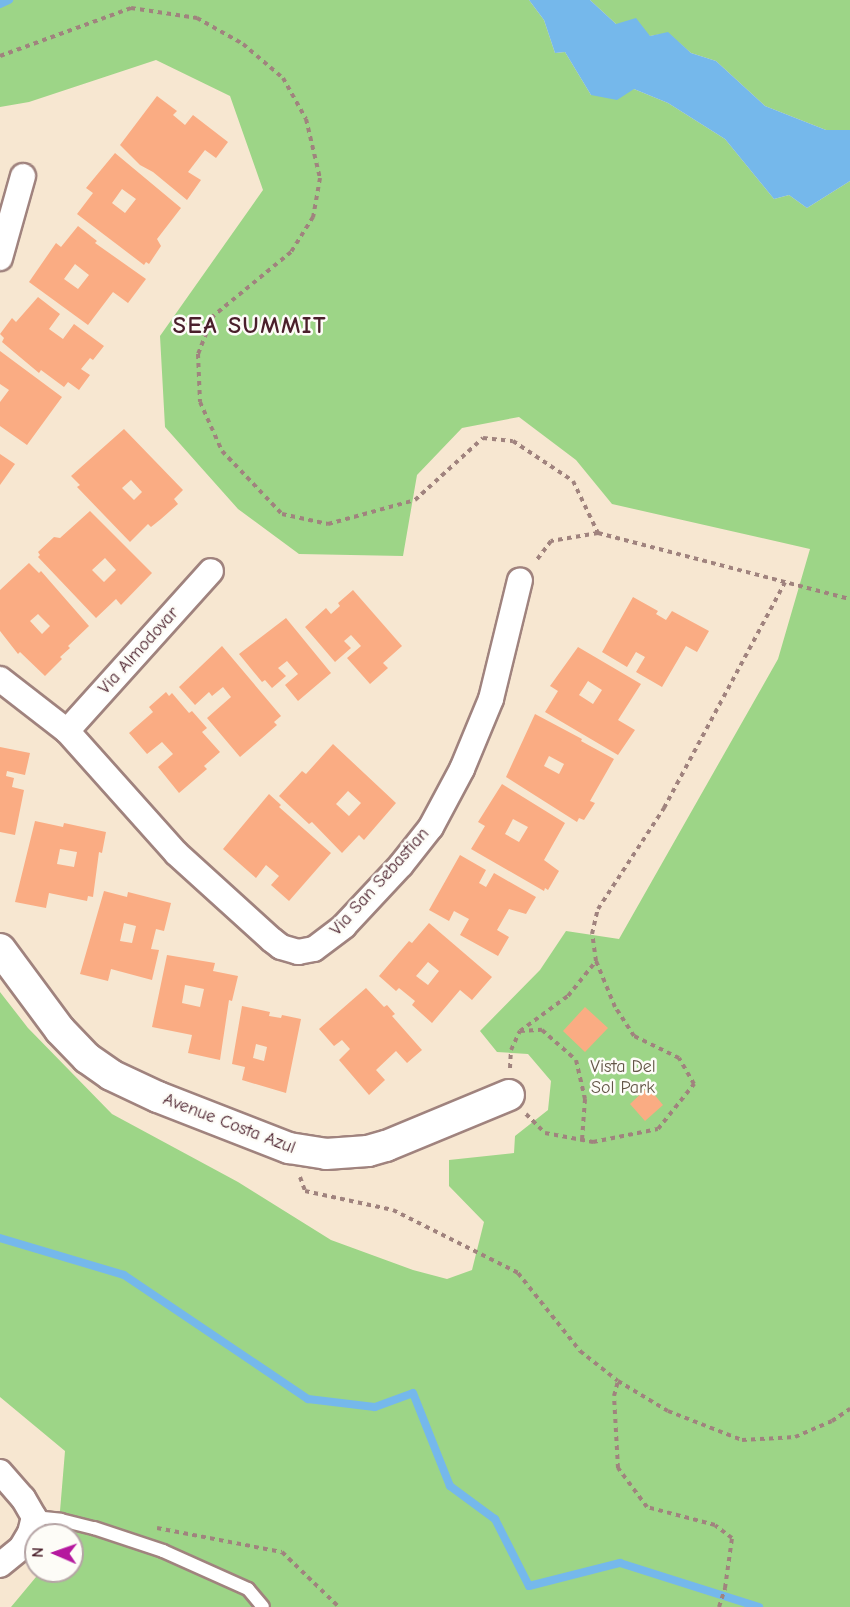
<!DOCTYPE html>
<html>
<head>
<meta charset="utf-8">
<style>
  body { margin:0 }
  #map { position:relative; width:850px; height:1607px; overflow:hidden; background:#f7e7d1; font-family:"Comic Neue",sans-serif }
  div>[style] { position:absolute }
  .green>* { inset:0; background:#9dd587 }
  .water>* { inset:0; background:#75b8eb }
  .stream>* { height:8px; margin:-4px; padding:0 4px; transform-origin:4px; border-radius:4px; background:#75b8eb }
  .building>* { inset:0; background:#faac83 }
  .path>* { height:4px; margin-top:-2px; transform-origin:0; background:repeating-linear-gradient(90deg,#a0837e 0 4.5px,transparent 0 9px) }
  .roads { filter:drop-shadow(2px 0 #a0837e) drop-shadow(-2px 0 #a0837e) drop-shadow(0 2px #a0837e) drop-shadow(0 -2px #a0837e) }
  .service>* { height:12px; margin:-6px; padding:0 6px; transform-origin:6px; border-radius:6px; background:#fff }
  .minor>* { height:24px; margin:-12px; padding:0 12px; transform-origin:12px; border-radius:12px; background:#fff }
  .tertiary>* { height:30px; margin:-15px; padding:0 15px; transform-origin:15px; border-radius:15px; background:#fff }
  span { translate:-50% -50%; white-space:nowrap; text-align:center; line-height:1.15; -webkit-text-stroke:5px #fdfcf7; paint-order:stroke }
  .street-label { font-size:18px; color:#4a1f2b }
  .park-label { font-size:18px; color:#635647 }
  .district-label { font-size:24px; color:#4a1f2b; font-weight:700; letter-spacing:1.5px }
  .north { position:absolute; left:24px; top:1523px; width:60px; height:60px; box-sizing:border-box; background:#fdfcf7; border:2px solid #b5a4a5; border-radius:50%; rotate:272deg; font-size:16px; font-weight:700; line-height:24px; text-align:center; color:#4a1f2b }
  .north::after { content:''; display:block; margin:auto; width:21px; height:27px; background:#b5179e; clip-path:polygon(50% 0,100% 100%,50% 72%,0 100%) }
</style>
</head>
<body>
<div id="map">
  <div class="green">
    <div style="clip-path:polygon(0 0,529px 0,544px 20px,555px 53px,565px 52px,591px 95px,634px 89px,668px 103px,725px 139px,774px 199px,789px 195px,807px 208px,850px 181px,850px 1607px,11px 1607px,41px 1571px,72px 1571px,72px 1535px,58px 1535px,65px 1451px,0 1397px,0 992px,28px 1028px,112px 1114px,238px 1182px,331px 1240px,413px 1270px,447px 1279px,472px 1270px,484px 1222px,449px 1186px,449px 1160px,514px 1153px,515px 1136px,548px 1110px,551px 1081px,528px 1054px,497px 1052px,480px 1031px,540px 970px,566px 931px,619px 939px,778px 659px,810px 549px,612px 504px,576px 460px,519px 417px,462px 428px,417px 475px,403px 556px,299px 554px,238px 509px,165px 427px,160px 336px,263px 190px,230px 96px,156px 60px,29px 102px,0 107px)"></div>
    <div style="clip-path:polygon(590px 0,850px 0,850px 130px,826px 130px,765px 106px,716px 61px,691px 53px,668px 33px,650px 36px,616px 24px)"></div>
  </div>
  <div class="water">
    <div style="clip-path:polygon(529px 0,590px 0,616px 24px,636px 18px,650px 36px,668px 32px,691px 53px,716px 61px,765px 106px,826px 130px,850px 130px,850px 181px,807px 208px,789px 195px,774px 199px,725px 139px,668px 103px,634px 89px,617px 100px,591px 95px,565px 52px,555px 53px,544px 20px)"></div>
  </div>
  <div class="stream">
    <div style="left:0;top:4px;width:10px;rotate:-24deg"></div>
    <div style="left:0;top:1238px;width:129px;rotate:16.6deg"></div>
    <div style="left:124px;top:1275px;width:222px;rotate:34deg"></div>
    <div style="left:308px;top:1399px;width:67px;rotate:6.8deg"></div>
    <div style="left:375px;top:1407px;width:40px;rotate:-20.2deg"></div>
    <div style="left:413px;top:1393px;width:100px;rotate:68.3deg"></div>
    <div style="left:450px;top:1486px;width:56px;rotate:36.3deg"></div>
    <div style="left:495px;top:1519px;width:75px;rotate:63.1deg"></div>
    <div style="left:529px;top:1586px;width:94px;rotate:-14.2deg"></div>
    <div style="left:620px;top:1563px;width:146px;rotate:17.6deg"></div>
  </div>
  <div class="building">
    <div style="clip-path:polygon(157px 96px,177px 111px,173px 115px,185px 125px,193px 115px,228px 142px,216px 158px,205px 150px,188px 172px,201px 180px,187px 200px,153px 172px,140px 165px,120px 145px)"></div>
    <div style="clip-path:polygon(evenodd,115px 153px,181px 208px,157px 239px,161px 246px,149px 264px,146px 262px,144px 265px,77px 214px,93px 193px,86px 188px,115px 153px,122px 189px,136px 199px,125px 213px,112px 203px,122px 189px)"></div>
    <div style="clip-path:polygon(evenodd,78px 226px,97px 241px,95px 243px,146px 279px,128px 303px,113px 292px,88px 325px,29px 282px,56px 243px,61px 247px,78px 226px,75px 264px,89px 275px,78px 289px,64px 279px,75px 264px)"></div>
    <div style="clip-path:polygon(38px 297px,60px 314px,49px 329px,63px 339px,74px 324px,104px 346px,93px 360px,90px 358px,81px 369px,90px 375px,79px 390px,68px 382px,64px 387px,41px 370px,39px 373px,2px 342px,4px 338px,0 334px,12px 318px,16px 322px)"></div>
    <div style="clip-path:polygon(0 351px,62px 397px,27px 445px,0 426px,0 402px,9px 390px,0 384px)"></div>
    <div style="clip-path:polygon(evenodd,124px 429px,183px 490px,174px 499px,178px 504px,161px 519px,151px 527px,148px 524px,130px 542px,77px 487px,80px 485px,71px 476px,124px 429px,131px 480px,142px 492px,134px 500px,122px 488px,131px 480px)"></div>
    <div style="clip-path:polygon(0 454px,15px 464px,0 485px)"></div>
    <div style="clip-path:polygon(evenodd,90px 511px,152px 573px,121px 605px,116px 599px,96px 618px,38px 557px,40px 555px,38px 552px,54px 537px,60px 538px,90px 511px,105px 558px,116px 570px,104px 582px,92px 570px,105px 558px)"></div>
    <div style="clip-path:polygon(evenodd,29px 563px,39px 573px,41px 571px,89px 626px,68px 646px,70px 648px,60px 657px,62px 659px,45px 676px,20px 652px,18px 654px,0 631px,0 590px,29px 563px,38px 614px,50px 626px,42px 634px,30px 621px,38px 614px)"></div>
    <div style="clip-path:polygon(353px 590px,402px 646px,383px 663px,388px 668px,370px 684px,347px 658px,361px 646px,351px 635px,344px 641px,351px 648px,335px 662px,305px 627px,326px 608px,331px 614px,340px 606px,338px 603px)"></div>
    <div style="clip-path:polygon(633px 597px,658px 611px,656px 614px,666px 620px,672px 611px,709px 631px,697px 652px,686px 646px,662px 687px,636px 672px,645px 657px,636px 652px,627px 667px,602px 652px)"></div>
    <div style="clip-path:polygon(286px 618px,331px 673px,298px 701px,285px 685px,298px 674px,287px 661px,278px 668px,286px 676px,272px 688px,265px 680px,262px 682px,239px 654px)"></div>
    <div style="clip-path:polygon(222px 646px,281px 716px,274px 722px,277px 725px,240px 757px,207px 718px,231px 697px,223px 687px,212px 696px,209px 692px,195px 705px,179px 687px)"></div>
    <div style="clip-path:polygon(evenodd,578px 647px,641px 684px,618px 720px,635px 730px,618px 755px,545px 712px,558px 691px,550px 686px,578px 647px,588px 681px,602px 690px,593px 704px,579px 695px,588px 681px)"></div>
    <div style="clip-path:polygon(166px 692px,169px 696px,172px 693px,189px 713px,192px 711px,207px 728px,202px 732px,220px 752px,204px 766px,207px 769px,179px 793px,158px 767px,173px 754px,162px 742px,147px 754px,129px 733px,153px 712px,149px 707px)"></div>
    <div style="clip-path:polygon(evenodd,535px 714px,582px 739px,581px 741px,614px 759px,590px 801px,595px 803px,584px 820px,579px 818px,577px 822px,506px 777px,535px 714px,549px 756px,564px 764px,559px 774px,544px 766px,549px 756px)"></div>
    <div style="clip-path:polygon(evenodd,333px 744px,396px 803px,364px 840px,359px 835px,342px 853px,312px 822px,309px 824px,279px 796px,302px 771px,306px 774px,333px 744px,348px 791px,361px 803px,349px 816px,336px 804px,348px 791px)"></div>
    <div style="clip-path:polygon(0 747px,30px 753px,25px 775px,7px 771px,6px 776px,14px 778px,12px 787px,24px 790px,15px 835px,0 832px)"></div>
    <div style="clip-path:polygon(evenodd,502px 784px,565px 823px,544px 860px,559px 871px,548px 890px,545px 888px,544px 891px,471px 849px,485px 826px,478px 822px,502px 784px,513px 819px,528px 827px,519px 842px,505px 834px,513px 819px)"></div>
    <div style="clip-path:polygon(269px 794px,281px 805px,279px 807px,331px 853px,289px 901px,271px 885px,279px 876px,266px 865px,256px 878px,223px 849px)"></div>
    <div style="clip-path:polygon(evenodd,35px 821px,63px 827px,64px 823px,106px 832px,102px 853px,99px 852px,93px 897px,88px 896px,87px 901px,49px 893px,46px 908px,15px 902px,35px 821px,60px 849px,77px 852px,74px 867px,57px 864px,60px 849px)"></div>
    <div style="clip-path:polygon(460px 855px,486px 870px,479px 883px,486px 887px,494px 873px,536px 897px,526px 914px,509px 909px,497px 930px,509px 937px,498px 956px,460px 935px,469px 919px,454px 911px,449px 921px,429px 910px)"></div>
    <div style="clip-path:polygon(evenodd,104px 891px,127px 897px,128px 892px,171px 903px,164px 931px,156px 929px,151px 949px,159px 950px,152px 980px,111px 969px,108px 981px,80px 974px,104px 891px,124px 923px,136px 926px,132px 943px,120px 941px,124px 923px)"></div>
    <div style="clip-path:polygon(evenodd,429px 923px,492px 977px,472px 1000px,460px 990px,432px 1023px,412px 1005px,415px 1001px,399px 988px,396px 991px,379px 976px,409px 941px,412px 943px,429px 923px,428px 962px,439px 971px,428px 985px,416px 976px,428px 962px)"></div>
    <div style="clip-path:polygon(evenodd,167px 955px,215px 963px,213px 971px,238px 976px,232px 1001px,229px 1000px,220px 1060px,188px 1053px,192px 1035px,152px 1027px,167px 955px,185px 985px,204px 989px,200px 1007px,182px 1003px,185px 985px)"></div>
    <div style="clip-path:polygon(366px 988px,384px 1007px,387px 1005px,395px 1014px,392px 1016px,422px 1050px,407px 1063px,396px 1051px,376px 1070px,385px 1080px,369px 1095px,339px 1060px,350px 1049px,342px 1040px,334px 1046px,319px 1029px)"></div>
    <div style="clip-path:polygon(evenodd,242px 1006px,270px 1012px,269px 1016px,281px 1018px,282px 1015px,301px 1019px,286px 1093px,242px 1080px,245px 1067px,232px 1064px,242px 1006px,256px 1044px,267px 1047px,264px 1061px,253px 1058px,256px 1044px)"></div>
    <div style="clip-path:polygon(585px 1007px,608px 1028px,585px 1052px,563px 1031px)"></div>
    <div style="clip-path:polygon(648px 1087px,663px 1105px,645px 1121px,630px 1104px)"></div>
  </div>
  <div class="path">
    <div style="left:0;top:56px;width:140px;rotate:-20.1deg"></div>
    <div style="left:131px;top:8px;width:67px;rotate:8.6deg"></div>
    <div style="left:197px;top:18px;width:53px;rotate:29.5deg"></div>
    <div style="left:243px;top:44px;width:52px;rotate:40.4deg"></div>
    <div style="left:283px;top:78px;width:47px;rotate:60.7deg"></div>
    <div style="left:306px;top:119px;width:61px;rotate:76.7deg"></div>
    <div style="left:320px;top:178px;width:40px;rotate:100deg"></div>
    <div style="left:313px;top:217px;width:41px;rotate:122.2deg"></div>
    <div style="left:291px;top:252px;width:101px;rotate:140.6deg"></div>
    <div style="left:213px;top:316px;width:41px;rotate:111.5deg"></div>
    <div style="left:198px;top:354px;width:48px;rotate:87.6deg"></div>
    <div style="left:200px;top:402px;width:54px;rotate:65.8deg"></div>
    <div style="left:222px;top:451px;width:87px;rotate:46.4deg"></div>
    <div style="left:282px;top:514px;width:47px;rotate:12.3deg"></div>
    <div style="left:328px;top:524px;width:90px;rotate:-15.4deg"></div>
    <div style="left:415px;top:500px;width:92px;rotate:-42.4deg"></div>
    <div style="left:483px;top:438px;width:30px;rotate:6deg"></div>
    <div style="left:513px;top:441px;width:72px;rotate:33.7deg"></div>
    <div style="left:573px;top:481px;width:58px;rotate:64.3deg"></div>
    <div style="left:598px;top:533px;width:48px;rotate:170.3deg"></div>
    <div style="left:551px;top:541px;width:26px;rotate:127deg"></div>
    <div style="left:598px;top:533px;width:260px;rotate:14.7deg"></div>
    <div style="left:520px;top:1031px;width:59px;rotate:-36.1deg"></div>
    <div style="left:568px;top:996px;width:45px;rotate:-51.3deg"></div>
    <div style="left:510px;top:1068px;width:18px;rotate:-87deg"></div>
    <div style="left:511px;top:1050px;width:21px;rotate:-65deg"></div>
    <div style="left:520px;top:1031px;width:22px;rotate:-3deg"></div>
    <div style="left:542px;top:1030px;width:45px;rotate:41.4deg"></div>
    <div style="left:576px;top:1060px;width:40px;rotate:77deg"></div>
    <div style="left:585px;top:1099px;width:41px;rotate:94.2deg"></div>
    <div style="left:526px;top:1114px;width:27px;rotate:45deg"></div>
    <div style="left:545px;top:1133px;width:49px;rotate:10.6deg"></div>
    <div style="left:593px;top:1142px;width:66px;rotate:-11.3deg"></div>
    <div style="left:658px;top:1129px;width:58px;rotate:-51.3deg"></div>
    <div style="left:694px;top:1084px;width:30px;rotate:-120deg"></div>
    <div style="left:679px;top:1058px;width:50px;rotate:-153.9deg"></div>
    <div style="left:634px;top:1036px;width:35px;rotate:-123deg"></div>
    <div style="left:615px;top:1007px;width:50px;rotate:-112.4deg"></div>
    <div style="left:596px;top:961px;width:27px;rotate:-98deg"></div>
    <div style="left:592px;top:934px;width:26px;rotate:-77deg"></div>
    <div style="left:598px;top:909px;width:121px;rotate:-56.8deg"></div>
    <div style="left:664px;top:808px;width:256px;rotate:-61.8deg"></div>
    <div style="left:300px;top:1177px;width:15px;rotate:70deg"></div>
    <div style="left:305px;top:1191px;width:90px;rotate:12.2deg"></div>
    <div style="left:393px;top:1210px;width:140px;rotate:26.7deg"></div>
    <div style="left:518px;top:1273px;width:100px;rotate:51.5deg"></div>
    <div style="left:580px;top:1351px;width:48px;rotate:38.3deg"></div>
    <div style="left:157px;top:1528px;width:127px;rotate:10.9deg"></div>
    <div style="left:282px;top:1552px;width:79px;rotate:44deg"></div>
    <div style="left:719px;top:1607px;width:20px;rotate:-72deg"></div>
    <div style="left:725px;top:1588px;width:50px;rotate:-82deg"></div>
    <div style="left:732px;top:1538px;width:21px;rotate:-143deg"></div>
    <div style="left:715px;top:1525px;width:70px;rotate:-165.2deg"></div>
    <div style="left:647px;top:1507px;width:49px;rotate:-126.6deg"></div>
    <div style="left:618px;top:1468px;width:72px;rotate:-93.2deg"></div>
    <div style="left:614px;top:1396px;width:16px;rotate:-75deg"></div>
    <div style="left:618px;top:1381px;width:58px;rotate:31deg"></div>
    <div style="left:668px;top:1411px;width:79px;rotate:21.4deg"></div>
    <div style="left:742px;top:1440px;width:53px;rotate:-3.2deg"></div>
    <div style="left:795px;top:1437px;width:40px;rotate:-23.4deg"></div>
    <div style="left:832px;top:1421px;width:22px;rotate:-34deg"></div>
  </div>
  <div class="roads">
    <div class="service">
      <div style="left:34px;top:1517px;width:27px;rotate:6deg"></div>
      <div style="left:61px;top:1520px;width:34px;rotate:14deg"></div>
      <div style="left:94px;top:1528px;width:73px;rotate:18.4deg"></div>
      <div style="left:163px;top:1551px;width:93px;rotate:24.1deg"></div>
      <div style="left:248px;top:1589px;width:23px;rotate:50deg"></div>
    </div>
    <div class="minor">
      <div style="left:0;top:258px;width:85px;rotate:-74.3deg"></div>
      <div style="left:0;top:679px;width:85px;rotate:37.8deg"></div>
      <div style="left:67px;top:731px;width:164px;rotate:48.2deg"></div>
      <div style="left:176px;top:853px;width:130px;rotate:42.2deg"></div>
      <div style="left:272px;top:940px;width:11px;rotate:38deg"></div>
      <div style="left:281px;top:947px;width:18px;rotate:16deg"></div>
      <div style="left:298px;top:952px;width:16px;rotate:-11deg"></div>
      <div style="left:314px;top:949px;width:38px;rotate:-37deg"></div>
      <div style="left:344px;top:926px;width:83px;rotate:-46.9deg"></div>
      <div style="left:401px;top:865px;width:48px;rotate:-51.7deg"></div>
      <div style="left:431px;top:827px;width:66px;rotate:-61.9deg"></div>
      <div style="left:462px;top:769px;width:76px;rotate:-67.5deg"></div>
      <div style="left:491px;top:699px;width:122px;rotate:-76.3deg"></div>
      <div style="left:67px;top:731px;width:215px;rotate:-48deg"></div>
      <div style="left:0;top:1472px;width:35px;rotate:49deg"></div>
      <div style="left:23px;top:1498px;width:22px;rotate:60deg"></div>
      <div style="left:34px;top:1517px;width:16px;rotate:104deg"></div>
      <div style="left:30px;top:1533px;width:17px;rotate:121deg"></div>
      <div style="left:21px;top:1548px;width:27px;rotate:141deg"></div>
    </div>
    <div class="tertiary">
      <div style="left:0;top:949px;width:101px;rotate:53.5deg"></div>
      <div style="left:60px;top:1030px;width:39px;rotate:46deg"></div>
      <div style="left:87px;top:1058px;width:29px;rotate:35deg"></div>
      <div style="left:111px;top:1075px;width:52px;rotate:25.1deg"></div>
      <div style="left:158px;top:1097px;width:141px;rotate:21.3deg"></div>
      <div style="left:289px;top:1148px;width:37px;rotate:9deg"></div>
      <div style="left:326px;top:1154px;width:42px;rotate:-4.1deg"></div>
      <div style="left:368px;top:1151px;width:19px;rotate:-16deg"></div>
      <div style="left:386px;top:1146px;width:133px;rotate:-22.5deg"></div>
    </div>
  </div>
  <div class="street-label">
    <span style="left:139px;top:651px;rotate:-48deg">Via Almodovar</span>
    <span style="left:380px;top:882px;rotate:-48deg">Via San Sebastian</span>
    <span style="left:229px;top:1124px;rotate:21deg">Avenue Costa Azul</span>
  </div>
  <div class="park-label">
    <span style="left:623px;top:1078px">Vista Del<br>Sol Park</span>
  </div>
  <div class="district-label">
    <span style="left:250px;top:326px">SEA SUMMIT</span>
  </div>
  <div class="north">N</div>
</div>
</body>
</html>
